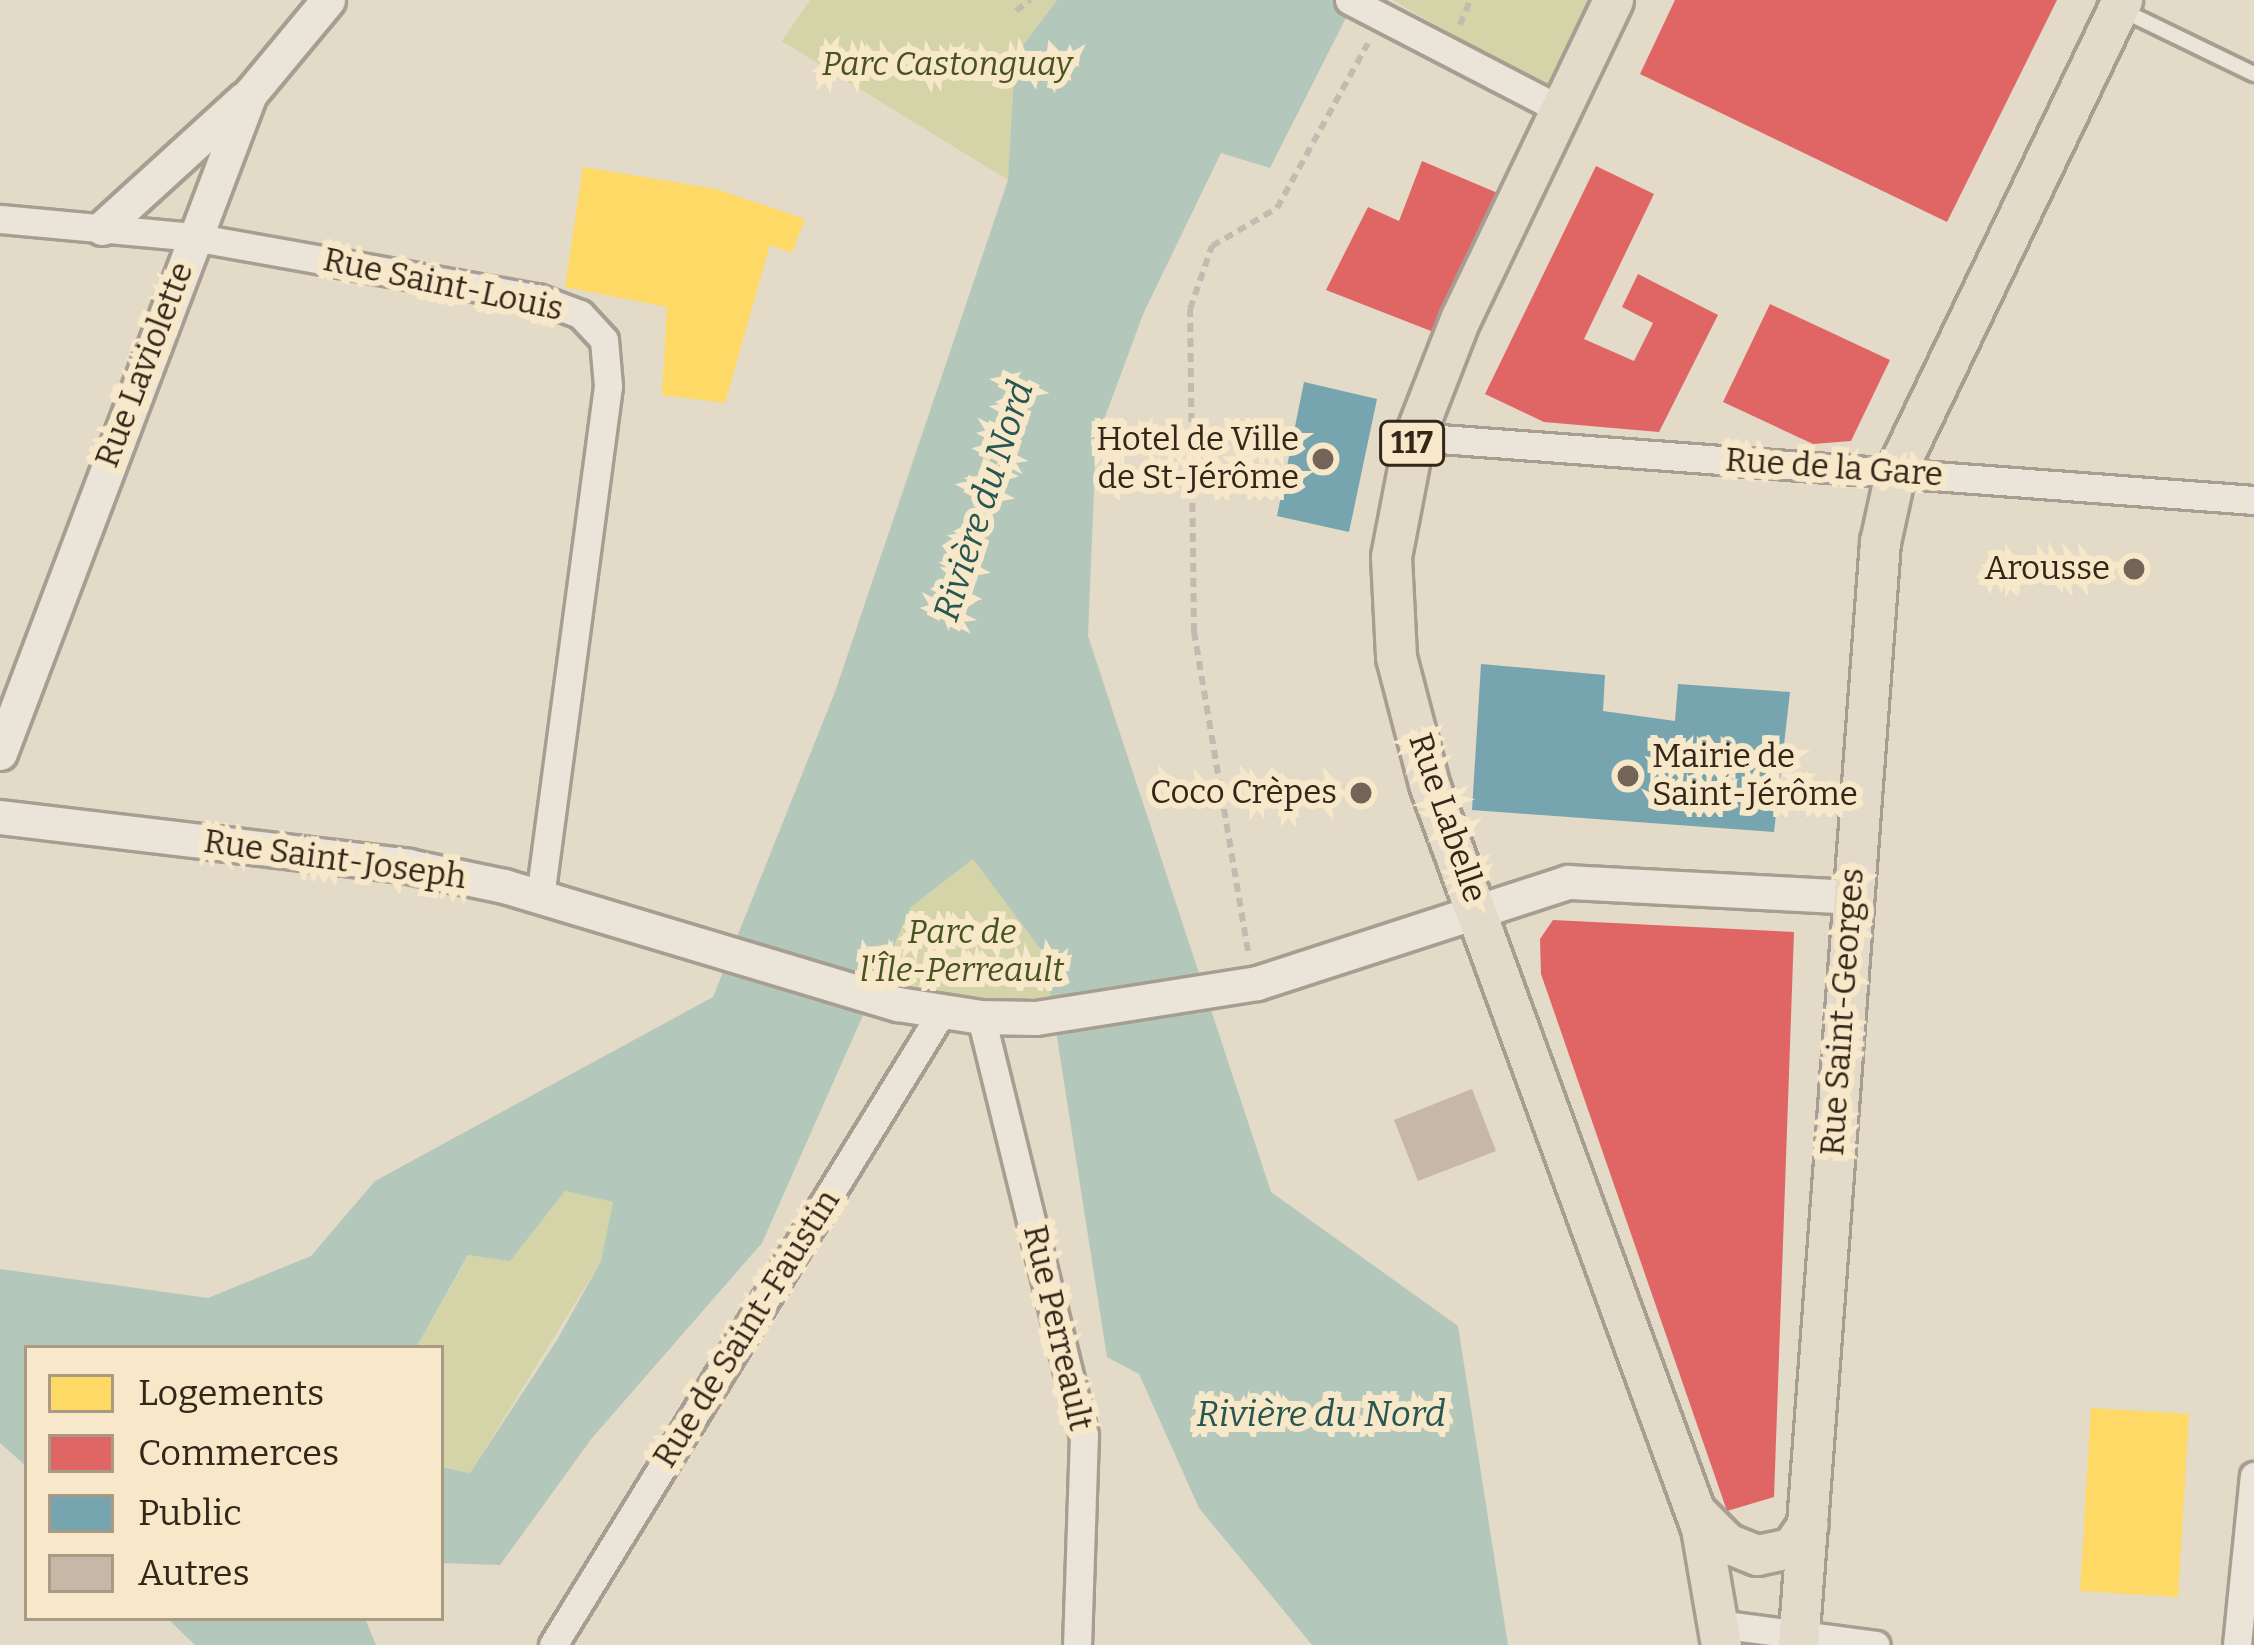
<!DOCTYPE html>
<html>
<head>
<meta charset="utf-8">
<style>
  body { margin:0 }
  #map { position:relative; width:2254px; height:1645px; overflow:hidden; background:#e3dac7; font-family:Bitter,serif }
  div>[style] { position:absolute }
  .green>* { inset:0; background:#d5d3a8 }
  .water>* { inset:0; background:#b3c8ba }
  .homes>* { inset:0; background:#ffd966 }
  .shops>* { inset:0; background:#e06666 }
  .public>* { inset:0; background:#76a5af }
  .building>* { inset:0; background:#c7b7a7 }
  .path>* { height:6px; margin-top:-3px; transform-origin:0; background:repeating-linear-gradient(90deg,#c3bbb1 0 9px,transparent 0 15px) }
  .roads { filter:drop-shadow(3px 0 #a79e91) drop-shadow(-3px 0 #a79e91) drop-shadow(0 3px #a79e91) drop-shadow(0 -3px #a79e91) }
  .service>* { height:14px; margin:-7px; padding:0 7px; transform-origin:7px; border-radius:7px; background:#ebe4d9 }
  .minor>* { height:27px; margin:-13.5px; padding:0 13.5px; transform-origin:13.5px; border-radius:13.5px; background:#ebe4d9 }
  .tertiary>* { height:33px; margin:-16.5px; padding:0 16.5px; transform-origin:16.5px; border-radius:16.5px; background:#ebe4d9 }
  .primary>* { height:39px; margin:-19.5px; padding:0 19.5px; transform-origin:19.5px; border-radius:19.5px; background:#e3daca }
  .dots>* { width:33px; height:33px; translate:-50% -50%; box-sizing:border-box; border:6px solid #f7e8ca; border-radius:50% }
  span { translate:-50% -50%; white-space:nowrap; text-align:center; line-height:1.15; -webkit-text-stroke:12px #f7e8ca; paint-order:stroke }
  .shield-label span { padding:3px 9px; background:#f7e8ca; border:3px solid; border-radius:9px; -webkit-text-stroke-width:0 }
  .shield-label { font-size:30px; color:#35261a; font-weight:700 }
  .park-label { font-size:33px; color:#48531f; font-style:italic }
  .street-label { font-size:33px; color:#35261a }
  .poi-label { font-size:33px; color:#35261a }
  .right { translate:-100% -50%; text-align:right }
  .left { translate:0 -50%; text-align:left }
  .water-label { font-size:36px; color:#285651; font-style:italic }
  .legend { position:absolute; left:24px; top:1345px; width:420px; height:276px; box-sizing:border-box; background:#f7e8ca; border:3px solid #a99a84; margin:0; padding:15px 21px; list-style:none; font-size:36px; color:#35261a }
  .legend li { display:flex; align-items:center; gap:24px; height:60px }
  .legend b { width:60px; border:3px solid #a99a84 }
</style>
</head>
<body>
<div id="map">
  <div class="green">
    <div style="clip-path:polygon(810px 0,1057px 0,1015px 56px,1008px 180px,782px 41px)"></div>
    <div style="clip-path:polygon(1393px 0,1602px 0,1557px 96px)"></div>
    <div style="clip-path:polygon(973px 859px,1044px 954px,1053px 1001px,981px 1017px,876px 985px,911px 907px)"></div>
    <div style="clip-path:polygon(565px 1191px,613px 1202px,601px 1261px,470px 1473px,441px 1467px,441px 1348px,416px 1348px,469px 1255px,510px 1260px)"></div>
  </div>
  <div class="water">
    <div style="clip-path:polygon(1057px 0,1355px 0,1270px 168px,1221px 153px,1144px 312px,1096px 441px,1088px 636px,1271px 1192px,1458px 1326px,1508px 1645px,1312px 1645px,1199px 1508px,1139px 1374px,1107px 1357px,1044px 954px,973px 859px,911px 907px,762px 1243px,592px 1438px,500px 1565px,441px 1563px,441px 1467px,470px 1473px,557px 1340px,601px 1261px,613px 1202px,565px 1191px,510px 1261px,468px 1255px,416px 1348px,27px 1348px,27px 1467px,0 1443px,0 1269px,208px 1298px,311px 1256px,375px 1181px,713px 997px,835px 692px,1008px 180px,1015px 56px)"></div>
    <div style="clip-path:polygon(167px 1618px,365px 1618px,376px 1645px,195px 1645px)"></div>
  </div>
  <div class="homes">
    <div style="clip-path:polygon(583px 167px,716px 189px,805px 219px,792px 253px,770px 245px,725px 403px,662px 395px,667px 307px,565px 287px)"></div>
    <div style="clip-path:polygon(2091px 1408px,2189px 1414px,2178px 1597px,2080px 1591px)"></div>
  </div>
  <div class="shops">
    <div style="clip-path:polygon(1675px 0,2057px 0,1947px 222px,1640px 74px)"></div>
    <div style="clip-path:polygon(1422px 161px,1500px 194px,1436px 333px,1326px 290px,1368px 207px,1399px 221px)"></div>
    <div style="clip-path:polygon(1596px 166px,1654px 194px,1584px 339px,1634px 361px,1653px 323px,1622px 307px,1638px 274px,1718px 315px,1659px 432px,1544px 422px,1485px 394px)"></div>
    <div style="clip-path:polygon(1770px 304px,1890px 360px,1851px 441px,1813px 444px,1723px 402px)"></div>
    <div style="clip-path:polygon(1553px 920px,1794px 932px,1774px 1497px,1727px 1511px,1541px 974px,1540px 939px)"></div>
  </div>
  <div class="public">
    <div style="clip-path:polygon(1304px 382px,1377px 399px,1349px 532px,1277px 516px)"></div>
    <div style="clip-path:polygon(1481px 664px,1605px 675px,1603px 711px,1675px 721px,1678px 684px,1790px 692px,1774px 832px,1472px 810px)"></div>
  </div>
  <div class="building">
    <div style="clip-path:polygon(1472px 1089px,1496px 1151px,1418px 1181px,1394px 1120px)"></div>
  </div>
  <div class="path">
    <div style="left:1016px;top:11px;width:18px;rotate:-38deg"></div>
    <div style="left:1460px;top:25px;width:27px;rotate:-68deg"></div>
    <div style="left:1248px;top:951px;width:324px;rotate:-99.6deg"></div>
    <div style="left:1194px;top:632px;width:323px;rotate:-90.7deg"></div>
    <div style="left:1190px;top:309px;width:67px;rotate:-70.8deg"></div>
    <div style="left:1212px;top:246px;width:75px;rotate:-30.3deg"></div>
    <div style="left:1277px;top:208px;width:188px;rotate:-61.1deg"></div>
  </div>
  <div class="roads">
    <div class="service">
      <div style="left:2122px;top:10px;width:147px;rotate:25.9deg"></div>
    </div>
    <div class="minor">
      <div style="left:1349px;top:0;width:239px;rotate:27.4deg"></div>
      <div style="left:0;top:219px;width:194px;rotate:5.3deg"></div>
      <div style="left:193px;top:237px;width:349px;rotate:10.1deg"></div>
      <div style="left:537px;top:298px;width:46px;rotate:20.4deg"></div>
      <div style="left:580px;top:314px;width:35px;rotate:47deg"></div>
      <div style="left:604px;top:340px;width:46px;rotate:85deg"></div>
      <div style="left:608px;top:386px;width:516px;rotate:97.58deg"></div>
      <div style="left:1414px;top:437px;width:842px;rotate:4.29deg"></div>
      <div style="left:981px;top:1017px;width:431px;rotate:76.2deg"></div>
      <div style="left:1084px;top:1435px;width:210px;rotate:91.9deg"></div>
      <div style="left:1717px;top:1624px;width:160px;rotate:7.5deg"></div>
      <div style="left:553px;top:1645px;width:742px;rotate:-58.45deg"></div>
      <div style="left:2237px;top:1645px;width:170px;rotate:-84.3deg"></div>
    </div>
    <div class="tertiary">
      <div style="left:102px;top:228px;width:192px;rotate:-42.3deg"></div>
      <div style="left:0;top:753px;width:705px;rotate:-69.23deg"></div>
      <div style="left:250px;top:94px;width:122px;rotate:-50.3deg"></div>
      <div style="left:0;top:817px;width:411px;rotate:6.8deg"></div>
      <div style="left:408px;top:866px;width:98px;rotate:11.8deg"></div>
      <div style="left:504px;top:886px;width:411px;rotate:16.7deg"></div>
      <div style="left:898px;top:1004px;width:84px;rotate:8.9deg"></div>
      <div style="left:981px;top:1017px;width:55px;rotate:1deg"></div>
      <div style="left:1036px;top:1018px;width:224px;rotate:-9deg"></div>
      <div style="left:1257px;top:983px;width:327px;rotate:-18deg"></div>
      <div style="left:1568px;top:882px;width:282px;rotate:3deg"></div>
    </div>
    <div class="primary">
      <div style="left:1613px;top:0;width:354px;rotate:115.6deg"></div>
      <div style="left:1460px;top:319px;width:127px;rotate:111.3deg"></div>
      <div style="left:1414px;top:437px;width:122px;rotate:100.9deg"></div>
      <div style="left:1391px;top:557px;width:100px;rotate:87.1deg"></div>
      <div style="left:1396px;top:657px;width:131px;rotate:75.4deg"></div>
      <div style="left:1429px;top:784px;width:792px;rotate:69.92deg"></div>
      <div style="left:1701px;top:1528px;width:119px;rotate:80.3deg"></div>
      <div style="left:1695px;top:1511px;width:45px;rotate:45deg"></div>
      <div style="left:1727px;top:1543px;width:32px;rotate:22deg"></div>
      <div style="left:1757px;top:1555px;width:35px;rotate:-12deg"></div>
      <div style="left:1791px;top:1548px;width:29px;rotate:-55deg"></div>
      <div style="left:1798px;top:1645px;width:1106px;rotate:-85.75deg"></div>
      <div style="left:1880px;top:542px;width:71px;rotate:-77.7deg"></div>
      <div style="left:1895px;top:473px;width:525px;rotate:-64.36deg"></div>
    </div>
  </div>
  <div class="dots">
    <div style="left:1323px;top:459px;background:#726557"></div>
    <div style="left:2134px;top:569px;background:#726557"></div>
    <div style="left:1628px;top:776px;background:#726557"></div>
    <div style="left:1361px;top:793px;background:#726557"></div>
  </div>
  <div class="shield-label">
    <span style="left:1412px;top:443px">117</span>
  </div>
  <div class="park-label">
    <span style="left:947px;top:65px">Parc Castonguay</span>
    <span style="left:962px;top:952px">Parc de<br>l'Île-Perreault</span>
  </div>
  <div class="street-label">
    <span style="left:443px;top:285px;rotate:12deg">Rue Saint-Louis</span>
    <span style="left:145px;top:365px;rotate:-69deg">Rue Laviolette</span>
    <span style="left:1834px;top:468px;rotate:4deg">Rue de la Gare</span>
    <span style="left:1447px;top:818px;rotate:71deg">Rue Labelle</span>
    <span style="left:335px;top:860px;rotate:8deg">Rue Saint-Joseph</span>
    <span style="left:1843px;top:1012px;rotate:-86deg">Rue Saint-Georges</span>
    <span style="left:1057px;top:1328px;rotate:77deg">Rue Perreault</span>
    <span style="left:747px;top:1329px;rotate:-58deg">Rue de Saint-Faustin</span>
  </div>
  <div class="poi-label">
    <span class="right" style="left:1299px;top:459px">Hotel de Ville<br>de St-Jérôme</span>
    <span class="right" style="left:2110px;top:569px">Arousse</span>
    <span class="left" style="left:1652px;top:776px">Mairie de<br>Saint-Jérôme</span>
    <span class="right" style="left:1337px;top:793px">Coco Crèpes</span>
  </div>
  <div class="water-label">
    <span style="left:984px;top:501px;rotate:-72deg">Rivière du Nord</span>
    <span style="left:1321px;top:1415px">Rivière du Nord</span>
  </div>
  <ul class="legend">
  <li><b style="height:33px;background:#ffd966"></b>Logements</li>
  <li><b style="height:33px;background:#e06666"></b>Commerces</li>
  <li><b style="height:33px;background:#76a5af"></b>Public</li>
  <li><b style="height:33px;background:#c7b7a7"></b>Autres</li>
  </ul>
</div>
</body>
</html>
